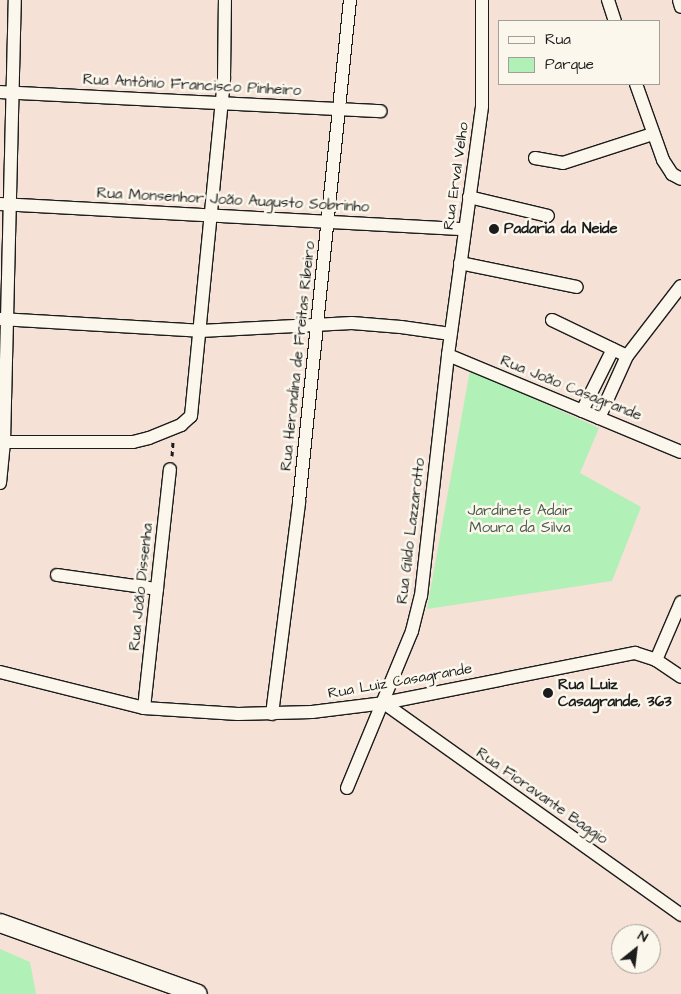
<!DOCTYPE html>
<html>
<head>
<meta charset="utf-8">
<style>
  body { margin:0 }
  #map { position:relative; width:681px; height:994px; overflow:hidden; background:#f5e1d6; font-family:"Architects Daughter",sans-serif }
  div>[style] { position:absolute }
  .green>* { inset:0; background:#b1f0b7 }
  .path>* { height:3px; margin-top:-1.5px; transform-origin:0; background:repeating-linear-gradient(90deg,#1c1c1c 0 5px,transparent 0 9px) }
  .roads { filter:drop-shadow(1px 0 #1c1c1c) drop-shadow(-1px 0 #1c1c1c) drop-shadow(0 1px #1c1c1c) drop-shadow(0 -1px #1c1c1c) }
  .street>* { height:12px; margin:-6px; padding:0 6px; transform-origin:6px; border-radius:6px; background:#fbf7ec }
  .secondary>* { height:18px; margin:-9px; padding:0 9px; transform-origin:9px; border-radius:9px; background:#fbf7ec }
  .dots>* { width:14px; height:14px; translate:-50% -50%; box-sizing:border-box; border:2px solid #fbf7ec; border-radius:50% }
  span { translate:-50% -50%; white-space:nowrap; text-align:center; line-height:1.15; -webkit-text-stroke:5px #fbf7ec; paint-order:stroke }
  .street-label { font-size:15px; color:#1c1c1c }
  .poi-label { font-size:15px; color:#1c1c1c; font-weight:700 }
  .left { translate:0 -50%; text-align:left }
  .park-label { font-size:15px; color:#495c4a }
  .legend { position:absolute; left:498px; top:20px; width:162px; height:65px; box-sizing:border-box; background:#fbf7ec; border:1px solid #a29f99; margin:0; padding:6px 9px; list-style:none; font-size:15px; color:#1c1c1c }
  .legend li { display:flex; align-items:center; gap:10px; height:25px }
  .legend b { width:25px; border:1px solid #a29f99 }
  .north { position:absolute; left:611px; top:924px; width:50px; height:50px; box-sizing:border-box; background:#fbf7ec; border:1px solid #a29f99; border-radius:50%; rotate:29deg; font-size:14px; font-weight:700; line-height:20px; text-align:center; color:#1c1c1c }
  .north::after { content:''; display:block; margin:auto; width:18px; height:22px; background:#1c1c1c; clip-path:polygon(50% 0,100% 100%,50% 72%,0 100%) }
</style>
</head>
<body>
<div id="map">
  <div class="green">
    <div style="clip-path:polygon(470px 370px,599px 428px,580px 473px,641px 507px,612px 581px,427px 609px)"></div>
    <div style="clip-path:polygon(0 949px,30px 962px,36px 994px,0 994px)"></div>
  </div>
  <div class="path">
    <div style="left:172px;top:456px;width:14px;rotate:-86deg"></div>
  </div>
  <div class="roads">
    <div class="street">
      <div style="left:608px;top:0;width:22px;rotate:72deg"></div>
      <div style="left:679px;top:0;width:7px;rotate:74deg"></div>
      <div style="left:636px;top:84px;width:81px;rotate:70.4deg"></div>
      <div style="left:663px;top:160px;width:17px;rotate:57deg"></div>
      <div style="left:672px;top:174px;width:10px;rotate:29deg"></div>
      <div style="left:0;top:92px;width:381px;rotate:2.9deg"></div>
      <div style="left:535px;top:158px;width:28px;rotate:10deg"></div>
      <div style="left:563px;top:163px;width:95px;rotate:-17.9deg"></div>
      <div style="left:469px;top:197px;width:81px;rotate:13.5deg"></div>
      <div style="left:0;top:204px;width:465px;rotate:3.1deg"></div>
      <div style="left:460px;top:263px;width:119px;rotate:11.6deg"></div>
      <div style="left:0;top:319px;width:200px;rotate:3.4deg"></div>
      <div style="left:200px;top:331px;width:152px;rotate:-3deg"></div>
      <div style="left:352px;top:323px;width:49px;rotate:4.7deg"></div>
      <div style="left:401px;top:327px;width:50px;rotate:8deg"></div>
      <div style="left:552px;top:320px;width:83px;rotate:25.6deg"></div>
      <div style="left:448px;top:355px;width:252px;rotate:22.6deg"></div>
      <div style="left:582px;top:411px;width:69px;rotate:-63.4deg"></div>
      <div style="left:599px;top:418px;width:68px;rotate:-65.7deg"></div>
      <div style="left:627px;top:356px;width:88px;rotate:-52.4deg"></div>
      <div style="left:4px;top:442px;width:129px"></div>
      <div style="left:133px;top:442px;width:16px;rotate:-14deg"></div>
      <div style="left:149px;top:438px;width:35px;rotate:-22deg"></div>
      <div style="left:181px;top:425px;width:13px;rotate:-42deg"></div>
      <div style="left:191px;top:416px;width:340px;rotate:-84.4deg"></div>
      <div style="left:224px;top:78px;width:78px;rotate:-89.3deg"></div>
      <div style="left:0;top:483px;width:41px;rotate:-84.4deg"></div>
      <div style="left:4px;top:442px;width:442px;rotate:-88.6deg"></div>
      <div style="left:57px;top:575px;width:101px;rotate:8deg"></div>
      <div style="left:656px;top:660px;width:63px;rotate:-66.7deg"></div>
      <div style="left:0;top:672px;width:148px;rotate:14deg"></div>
      <div style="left:144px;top:708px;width:94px;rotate:3.7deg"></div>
      <div style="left:238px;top:714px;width:74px;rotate:-1.5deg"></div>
      <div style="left:312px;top:712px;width:73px;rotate:-7.1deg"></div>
      <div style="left:384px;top:703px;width:256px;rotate:-11.3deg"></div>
      <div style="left:635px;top:653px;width:22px;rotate:18deg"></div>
      <div style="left:656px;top:660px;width:30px;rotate:34deg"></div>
      <div style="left:384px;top:703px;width:365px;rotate:35.5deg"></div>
      <div style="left:144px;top:708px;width:240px;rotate:-83.8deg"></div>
      <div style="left:272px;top:714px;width:214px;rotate:-82.7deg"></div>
      <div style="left:299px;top:502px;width:505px;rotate:-84.2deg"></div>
      <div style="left:347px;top:788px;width:170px;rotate:-67.5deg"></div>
      <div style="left:412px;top:631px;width:36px;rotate:-76deg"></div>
      <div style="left:421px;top:596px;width:243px;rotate:-83.6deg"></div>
      <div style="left:448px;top:355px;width:251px;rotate:-82.2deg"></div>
      <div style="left:482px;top:106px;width:106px;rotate:-90deg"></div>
    </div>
    <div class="secondary">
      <div style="left:0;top:923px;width:210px;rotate:19.7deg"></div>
    </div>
  </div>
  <div class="dots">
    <div style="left:494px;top:229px;background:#1c1c1c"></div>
    <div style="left:548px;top:693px;background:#1c1c1c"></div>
  </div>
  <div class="street-label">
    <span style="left:192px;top:85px;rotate:3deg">Rua Antônio Francisco Pinheiro</span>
    <span style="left:456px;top:176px;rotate:-82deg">Rua Erval Velho</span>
    <span style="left:233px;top:200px;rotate:3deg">Rua Monsenhor João Augusto Sobrinho</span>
    <span style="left:298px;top:356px;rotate:-84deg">Rua Herondina de Freitas Ribeiro</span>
    <span style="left:571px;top:388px;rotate:22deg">Rua João Casagrande</span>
    <span style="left:411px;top:531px;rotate:-83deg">Rua Gildo Lazzarotto</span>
    <span style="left:141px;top:587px;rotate:-84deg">Rua João Dissenha</span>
    <span style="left:400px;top:681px;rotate:-10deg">Rua Luiz Casagrande</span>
    <span style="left:542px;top:796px;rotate:35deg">Rua Fioravante Baggio</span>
  </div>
  <div class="poi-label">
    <span class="left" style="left:504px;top:229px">Padaria da Neide</span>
    <span class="left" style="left:558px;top:693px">Rua Luiz<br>Casagrande, 363</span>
  </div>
  <div class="park-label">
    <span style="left:520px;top:519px">Jardinete Adair<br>Moura da Silva</span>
  </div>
  <ul class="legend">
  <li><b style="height:6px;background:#fbf7ec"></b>Rua</li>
  <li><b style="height:14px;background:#b1f0b7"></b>Parque</li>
  </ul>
  <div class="north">N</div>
</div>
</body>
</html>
